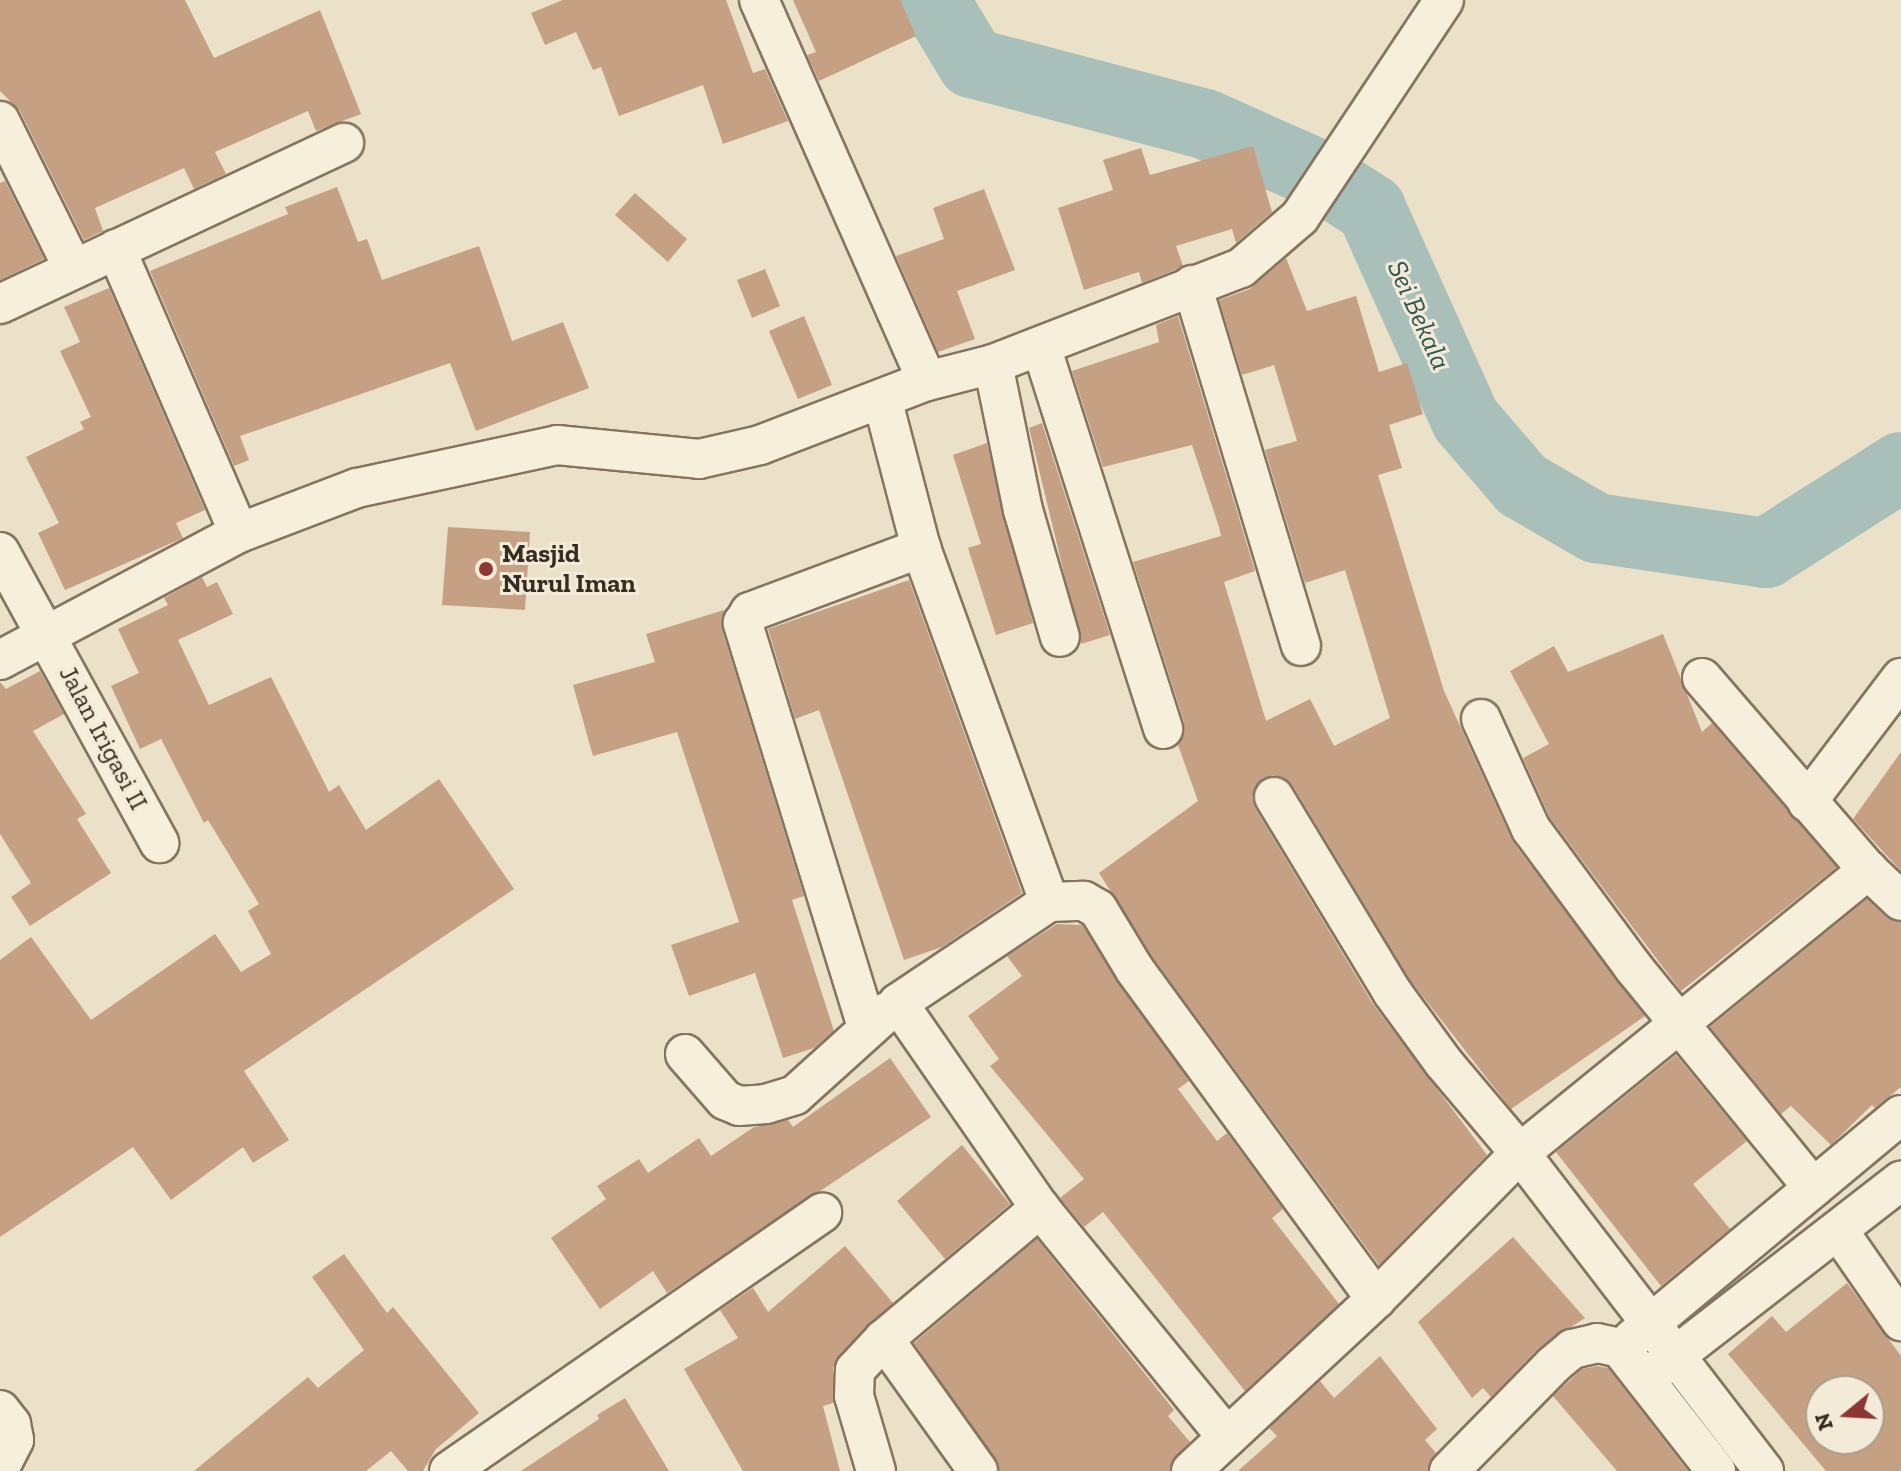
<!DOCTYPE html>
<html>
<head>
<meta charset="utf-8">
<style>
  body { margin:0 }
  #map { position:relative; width:1901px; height:1471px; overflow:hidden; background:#eae1c8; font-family:"Zilla Slab",serif }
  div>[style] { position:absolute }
  .river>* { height:70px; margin:-35px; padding:0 35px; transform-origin:35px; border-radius:35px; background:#a9bfb9 }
  .building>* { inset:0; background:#c5a082 }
  .roads { filter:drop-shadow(2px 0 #85745f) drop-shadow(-2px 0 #85745f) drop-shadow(0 2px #85745f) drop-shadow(0 -2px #85745f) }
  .street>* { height:38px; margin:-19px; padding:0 19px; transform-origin:19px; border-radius:19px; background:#f6efdb }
  .dots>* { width:22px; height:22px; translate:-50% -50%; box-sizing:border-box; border:4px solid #f3ebd7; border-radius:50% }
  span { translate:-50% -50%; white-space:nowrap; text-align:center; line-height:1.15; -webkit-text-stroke:6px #f3ebd7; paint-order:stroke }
  .poi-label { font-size:26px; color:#372c21; font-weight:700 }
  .left { translate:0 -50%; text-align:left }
  .street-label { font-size:26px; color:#372c21 }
  .water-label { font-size:28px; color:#325554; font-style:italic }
  .north { position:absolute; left:1805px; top:1375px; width:80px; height:80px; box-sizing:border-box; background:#f3ebd7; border:2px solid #a89f8e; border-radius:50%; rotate:252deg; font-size:22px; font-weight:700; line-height:32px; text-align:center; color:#372c21 }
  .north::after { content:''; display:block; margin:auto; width:28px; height:36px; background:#8e3634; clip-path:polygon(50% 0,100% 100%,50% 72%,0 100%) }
</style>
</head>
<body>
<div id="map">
  <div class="river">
    <div style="left:934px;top:0;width:74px;rotate:58.9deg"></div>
    <div style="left:972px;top:63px;width:241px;rotate:14.7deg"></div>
    <div style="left:1205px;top:124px;width:120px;rotate:24deg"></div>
    <div style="left:1315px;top:173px;width:67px;rotate:32.7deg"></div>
    <div style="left:1371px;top:209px;width:231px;rotate:65.8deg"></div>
    <div style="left:1466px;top:420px;width:86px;rotate:49.3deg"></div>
    <div style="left:1522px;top:485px;width:86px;rotate:30.2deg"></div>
    <div style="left:1596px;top:528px;width:172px;rotate:8.4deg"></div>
    <div style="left:1766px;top:553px;width:160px;rotate:-32.5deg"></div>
  </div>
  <div class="building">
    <div style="clip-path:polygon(0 0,185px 0,214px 58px,320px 10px,361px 114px,316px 131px,308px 111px,215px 152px,226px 174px,194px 189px,184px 168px,95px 208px,103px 231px,84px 240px,20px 111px,0 91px)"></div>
    <div style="clip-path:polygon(563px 0,726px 0,753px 73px,765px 69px,788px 121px,723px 144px,703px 85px,619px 116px,601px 67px,593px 70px,576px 32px,545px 45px,531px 13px)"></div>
    <div style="clip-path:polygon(793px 0,900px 0,916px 36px,819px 81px,807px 55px,816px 52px)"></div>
    <div style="clip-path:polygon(1253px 146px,1272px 212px,1236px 243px,1232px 229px,1176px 246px,1183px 266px,1177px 269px,1142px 283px,1139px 272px,1084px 290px,1058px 208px,1113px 190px,1103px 160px,1141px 148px,1150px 175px)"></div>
    <div style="clip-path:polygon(5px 181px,44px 259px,0 280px,0 183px)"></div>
    <div style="clip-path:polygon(337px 187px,358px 242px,367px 239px,382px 280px,479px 246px,512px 341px,563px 322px,589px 388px,476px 431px,450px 363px,240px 436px,249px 460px,234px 466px,150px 271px,288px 214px,285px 207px)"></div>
    <div style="clip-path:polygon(984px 189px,1015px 270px,957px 291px,975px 339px,938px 352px,896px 256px,944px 239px,933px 208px)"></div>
    <div style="clip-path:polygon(635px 193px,687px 239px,668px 262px,615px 215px)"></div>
    <div style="clip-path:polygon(1286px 258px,1307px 311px,1356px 296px,1379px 372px,1407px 363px,1423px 414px,1389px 425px,1402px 468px,1378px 475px,1444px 691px,1513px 842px,1645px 1016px,1511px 1109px,1410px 980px,1293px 786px,1274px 775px,1262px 779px,1252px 797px,1255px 808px,1373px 1004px,1487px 1155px,1379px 1265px,1153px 958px,1099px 873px,1198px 801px,1178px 745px,1184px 722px,1133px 562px,1221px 536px,1219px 527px,1192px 445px,1103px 467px,1072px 371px,1159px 342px,1156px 325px,1178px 316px,1255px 571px,1224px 582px,1266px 721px,1310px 699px,1334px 746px,1390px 718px,1345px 570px,1305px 583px,1265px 450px,1297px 441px,1274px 365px,1242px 375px,1219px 300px,1250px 289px)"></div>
    <div style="clip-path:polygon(765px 269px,780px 306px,752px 318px,737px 280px)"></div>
    <div style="clip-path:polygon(109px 288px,205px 510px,176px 523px,183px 538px,65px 590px,38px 533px,59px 523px,26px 457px,84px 429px,80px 422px,91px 417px,60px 351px,80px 342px,64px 307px)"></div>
    <div style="clip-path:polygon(804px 316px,832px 385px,798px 399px,769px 331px)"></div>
    <div style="clip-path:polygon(1042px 423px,1110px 635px,1081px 644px,1029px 428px)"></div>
    <div style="clip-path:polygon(987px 443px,1033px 623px,996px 635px,968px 548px,981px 544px,953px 455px)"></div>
    <div style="clip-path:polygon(448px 527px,530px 532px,525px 610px,442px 605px)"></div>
    <div style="clip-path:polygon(202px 577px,207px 587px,217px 582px,233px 614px,178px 640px,209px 705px,271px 677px,329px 792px,339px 785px,366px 830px,439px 779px,514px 889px,244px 1071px,289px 1140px,253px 1163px,243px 1147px,171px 1200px,133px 1147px,0 1237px,0 960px,31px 937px,91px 1020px,215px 934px,241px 972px,271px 954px,248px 911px,259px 904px,208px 820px,204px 823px,161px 739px,140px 749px,111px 686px,139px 673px,118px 629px,168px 605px,164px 598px)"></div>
    <div style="clip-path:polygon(909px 580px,1022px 893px,942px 947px,904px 960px,819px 710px,795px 719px,768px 629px)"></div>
    <div style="clip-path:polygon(724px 610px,722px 629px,804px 896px,792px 900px,834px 1031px,814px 1048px,783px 1058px,755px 973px,689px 996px,671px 945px,739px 922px,677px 732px,593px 756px,573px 685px,655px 662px,646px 634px)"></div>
    <div style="clip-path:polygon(1663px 634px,1702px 732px,1712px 723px,1837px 867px,1681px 991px,1550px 818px,1523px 758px,1549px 744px,1510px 671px,1554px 646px,1568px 672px)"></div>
    <div style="clip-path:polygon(40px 671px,64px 714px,33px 731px,86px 814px,77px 819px,111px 873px,30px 926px,11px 897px,31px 883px,0 834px,0 682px,6px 689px)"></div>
    <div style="clip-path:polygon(1901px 752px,1901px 871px,1853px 819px)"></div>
    <div style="clip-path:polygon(1867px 899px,1887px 918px,1901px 922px,1901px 1087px,1875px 1108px,1872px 1105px,1831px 1145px,1791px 1106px,1781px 1114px,1710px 1027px)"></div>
    <div style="clip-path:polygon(1057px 924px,1082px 925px,1189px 1081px,1178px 1089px,1217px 1141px,1227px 1133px,1283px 1209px,1272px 1218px,1339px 1304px,1245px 1391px,1103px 1212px,1084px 1227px,1060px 1198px,1084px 1179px,990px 1066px,999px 1059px,968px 1016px,1022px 976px,1007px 956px)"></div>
    <div style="clip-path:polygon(1676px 1055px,1747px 1141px,1693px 1184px,1730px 1229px,1661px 1286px,1556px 1152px)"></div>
    <div style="clip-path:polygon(890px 1058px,931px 1117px,667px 1293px,653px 1271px,600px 1309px,551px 1238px,606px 1199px,597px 1186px,639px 1159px,648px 1173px,699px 1138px,711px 1156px,754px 1127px,788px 1120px,793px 1127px)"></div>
    <div style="clip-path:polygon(962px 1145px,1010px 1204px,945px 1259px,897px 1201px)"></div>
    <div style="clip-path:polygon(1513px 1237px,1585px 1318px,1539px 1348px,1491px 1397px,1483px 1388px,1472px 1398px,1418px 1322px)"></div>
    <div style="clip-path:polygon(1037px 1239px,1174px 1410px,1168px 1416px,1190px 1442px,1176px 1456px,1170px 1471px,1000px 1471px,914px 1343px)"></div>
    <div style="clip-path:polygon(845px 1246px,893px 1303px,839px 1355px,833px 1368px,833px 1403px,823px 1406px,840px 1471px,743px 1471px,684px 1369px,738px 1338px,720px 1310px,753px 1288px,768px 1312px)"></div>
    <div style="clip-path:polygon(344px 1254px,387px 1313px,393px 1307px,479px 1413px,436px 1449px,423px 1471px,408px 1471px,391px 1451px,366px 1471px,194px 1471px,308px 1377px,318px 1388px,364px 1350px,312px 1277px)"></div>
    <div style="clip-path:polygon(evenodd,1847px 1283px,1901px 1356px,1901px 1471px,1826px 1471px,1728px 1354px,1772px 1316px,1786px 1332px,1847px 1283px,1821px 1391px,1869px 1391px,1869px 1439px,1821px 1439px,1821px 1391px)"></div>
    <div style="clip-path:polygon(1380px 1356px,1437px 1429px,1425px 1440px,1436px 1453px,1428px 1471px,1238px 1471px,1277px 1436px,1269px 1428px,1320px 1381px,1334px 1398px)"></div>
    <div style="clip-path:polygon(1597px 1366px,1608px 1368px,1688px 1471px,1617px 1471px,1553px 1396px,1582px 1369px)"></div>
    <div style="clip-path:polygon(625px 1398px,669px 1471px,521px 1471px,599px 1419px,597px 1415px)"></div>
  </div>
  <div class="roads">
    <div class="street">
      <div style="left:759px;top:0;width:416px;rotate:66.2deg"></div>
      <div style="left:0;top:121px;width:162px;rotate:63.6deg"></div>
      <div style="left:116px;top:249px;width:309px;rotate:66.6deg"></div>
      <div style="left:1192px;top:285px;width:377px;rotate:73.2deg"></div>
      <div style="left:0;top:304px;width:380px;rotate:-25.1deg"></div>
      <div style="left:1041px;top:346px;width:402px;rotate:72.3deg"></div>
      <div style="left:993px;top:364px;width:149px;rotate:78.4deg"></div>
      <div style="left:1023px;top:510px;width:132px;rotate:73.8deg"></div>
      <div style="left:883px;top:402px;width:151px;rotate:75.4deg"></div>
      <div style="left:921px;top:548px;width:376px;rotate:70.1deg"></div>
      <div style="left:1049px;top:902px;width:35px;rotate:-2deg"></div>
      <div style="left:1084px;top:901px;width:16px;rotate:30deg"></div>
      <div style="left:1098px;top:909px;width:71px;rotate:58.8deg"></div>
      <div style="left:1135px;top:970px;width:408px;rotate:53.8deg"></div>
      <div style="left:0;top:552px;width:332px;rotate:61.3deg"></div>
      <div style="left:0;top:660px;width:271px;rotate:-28deg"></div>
      <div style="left:239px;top:533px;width:126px;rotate:-20.9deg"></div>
      <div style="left:357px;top:488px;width:205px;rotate:-12.1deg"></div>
      <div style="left:557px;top:445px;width:143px;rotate:5.6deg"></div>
      <div style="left:699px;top:459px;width:63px;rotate:-12.9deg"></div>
      <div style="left:760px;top:445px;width:179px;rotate:-21deg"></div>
      <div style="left:927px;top:381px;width:68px;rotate:-14.4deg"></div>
      <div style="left:993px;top:364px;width:266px;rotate:-21.2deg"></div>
      <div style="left:1241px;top:268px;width:78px;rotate:-40.8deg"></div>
      <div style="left:1300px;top:217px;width:260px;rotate:-56.4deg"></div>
      <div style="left:1702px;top:678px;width:254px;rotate:49.2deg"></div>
      <div style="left:1868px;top:870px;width:45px;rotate:43.2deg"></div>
      <div style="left:1481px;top:719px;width:121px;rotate:65.6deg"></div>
      <div style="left:1531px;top:829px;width:172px;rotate:53.5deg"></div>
      <div style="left:1633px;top:967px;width:285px;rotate:50.8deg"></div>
      <div style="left:1274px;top:797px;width:228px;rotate:58.8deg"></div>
      <div style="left:1392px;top:992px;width:87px;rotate:53.9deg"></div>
      <div style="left:1443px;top:1062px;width:119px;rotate:49.8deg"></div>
      <div style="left:1520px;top:1153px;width:401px;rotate:52.5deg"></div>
      <div style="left:1807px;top:802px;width:156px;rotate:-52.8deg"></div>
      <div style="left:1049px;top:902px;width:182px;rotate:146.2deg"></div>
      <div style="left:898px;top:1003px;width:249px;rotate:55.3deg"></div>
      <div style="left:1040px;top:1208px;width:296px;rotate:50.8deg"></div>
      <div style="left:867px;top:1027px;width:423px;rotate:-107.1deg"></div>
      <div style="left:743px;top:623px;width:13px;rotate:-58deg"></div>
      <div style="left:750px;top:612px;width:183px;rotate:-20.5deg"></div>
      <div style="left:685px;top:1054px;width:61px;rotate:49deg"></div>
      <div style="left:725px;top:1100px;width:15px;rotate:23deg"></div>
      <div style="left:739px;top:1106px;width:27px;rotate:-4deg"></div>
      <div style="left:766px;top:1104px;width:30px;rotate:-17deg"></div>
      <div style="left:795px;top:1095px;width:124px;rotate:-42.1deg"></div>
      <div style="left:1838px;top:1230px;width:111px;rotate:55.3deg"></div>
      <div style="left:884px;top:1339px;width:162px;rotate:54.5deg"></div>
      <div style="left:1632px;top:1339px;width:350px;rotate:-39.8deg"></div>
      <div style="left:1657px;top:1370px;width:309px;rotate:-37.8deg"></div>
      <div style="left:0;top:1410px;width:18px;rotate:52deg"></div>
      <div style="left:11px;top:1424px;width:16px;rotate:79deg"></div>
      <div style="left:14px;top:1440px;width:31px;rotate:117deg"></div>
      <div style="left:449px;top:1471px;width:454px;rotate:-34.7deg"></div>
      <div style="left:876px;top:1471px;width:78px;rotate:-106.3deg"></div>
      <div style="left:854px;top:1396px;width:26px;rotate:-88deg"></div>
      <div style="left:855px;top:1370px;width:42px;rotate:-46.9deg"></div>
      <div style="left:884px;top:1339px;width:204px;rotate:-40deg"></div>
      <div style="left:1191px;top:1471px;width:253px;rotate:-42.9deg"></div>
      <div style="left:1376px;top:1299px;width:205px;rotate:-45.4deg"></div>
      <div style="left:1520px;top:1153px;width:449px;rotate:-39.1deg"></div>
      <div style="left:1449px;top:1471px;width:148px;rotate:-45.5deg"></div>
      <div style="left:1553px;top:1365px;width:25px;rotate:-40deg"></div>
      <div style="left:1572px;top:1349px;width:26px;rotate:-13deg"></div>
      <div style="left:1597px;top:1343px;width:24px;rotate:12deg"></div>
      <div style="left:1620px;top:1348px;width:156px;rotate:52deg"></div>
    </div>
  </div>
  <div class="dots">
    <div style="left:486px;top:569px;background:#8e3634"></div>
  </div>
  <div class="poi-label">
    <span class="left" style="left:502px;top:569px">Masjid<br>Nurul Iman</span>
  </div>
  <div class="street-label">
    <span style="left:103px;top:738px;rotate:62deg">Jalan Irigasi II</span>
  </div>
  <div class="water-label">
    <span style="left:1419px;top:315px;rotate:66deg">Sei Bekala</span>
  </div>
  <div class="north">N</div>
</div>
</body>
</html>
